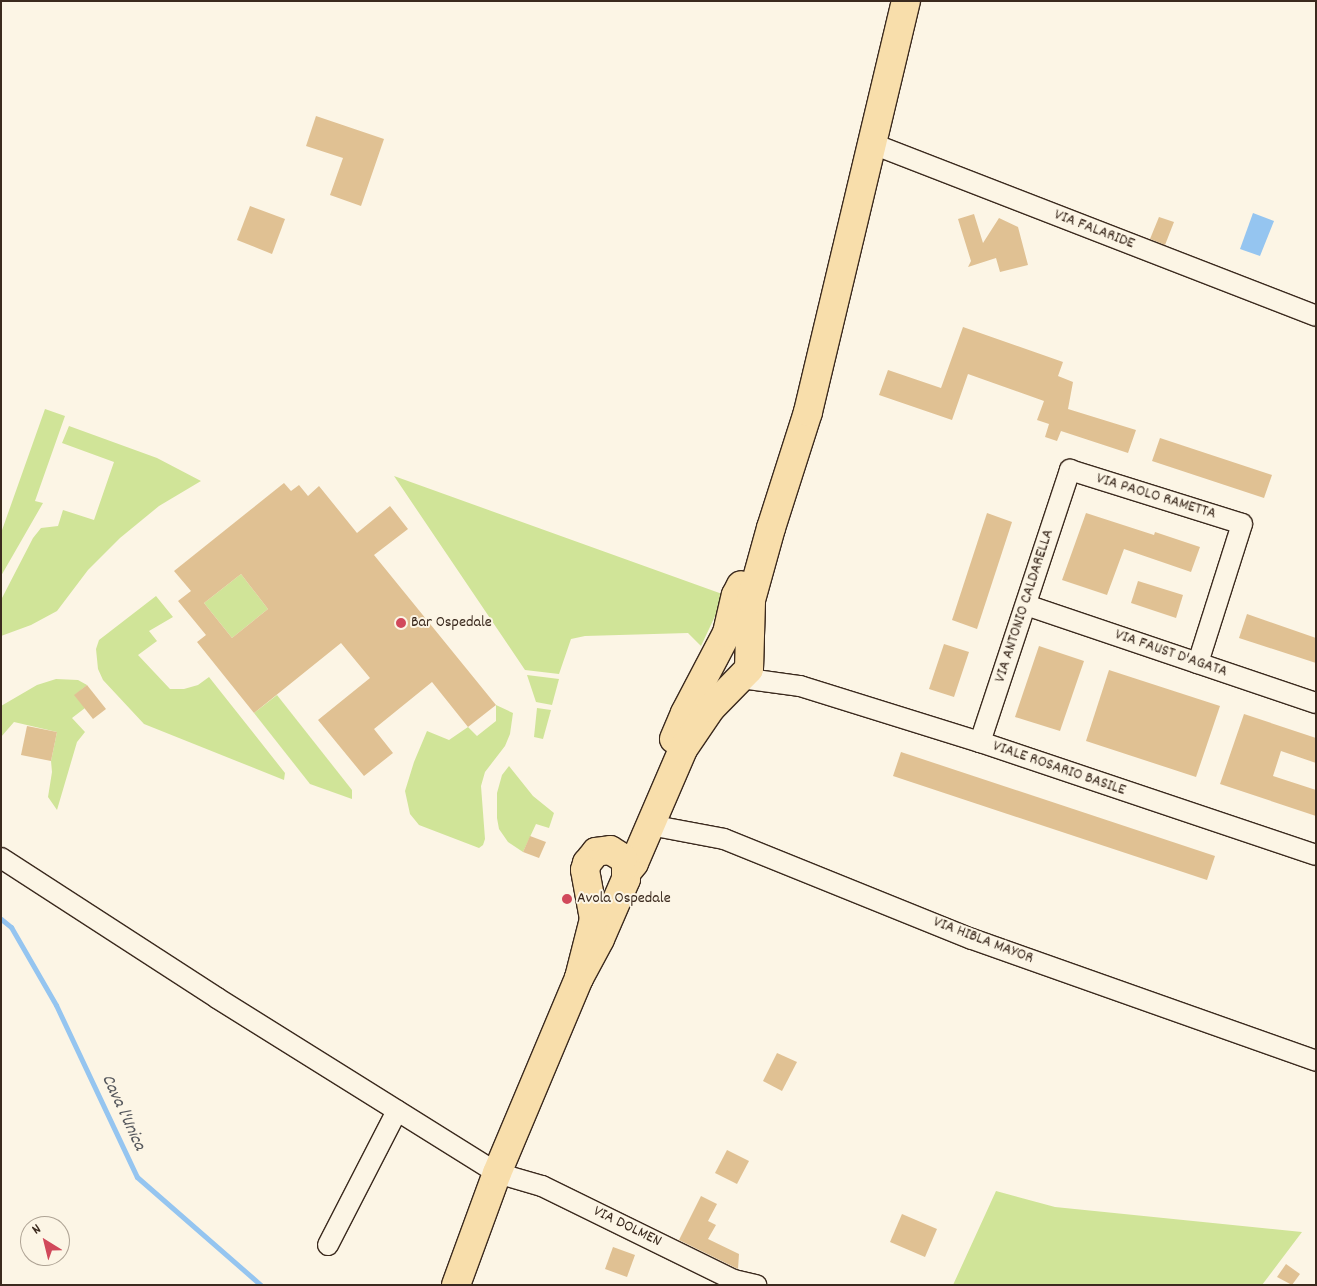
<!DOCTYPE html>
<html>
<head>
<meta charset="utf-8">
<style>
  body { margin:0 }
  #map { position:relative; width:1317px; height:1286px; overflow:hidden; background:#fcf5e5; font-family:Dekko,sans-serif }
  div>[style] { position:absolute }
  .green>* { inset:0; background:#d0e498 }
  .water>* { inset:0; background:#95c5f0 }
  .stream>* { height:5px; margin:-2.5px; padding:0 2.5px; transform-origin:2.5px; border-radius:2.5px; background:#95c5f0 }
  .building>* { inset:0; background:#e0c193 }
  .roads { filter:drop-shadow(1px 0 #3b2a1e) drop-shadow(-1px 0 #3b2a1e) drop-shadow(0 1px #3b2a1e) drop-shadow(0 -1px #3b2a1e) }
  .street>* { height:20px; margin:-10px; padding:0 10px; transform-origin:10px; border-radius:10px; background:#fcf5e5 }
  .primary>* { height:28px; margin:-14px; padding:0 14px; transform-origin:14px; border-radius:14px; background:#f8deab }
  .dots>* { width:14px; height:14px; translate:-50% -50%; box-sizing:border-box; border:2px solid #fcf5e5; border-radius:50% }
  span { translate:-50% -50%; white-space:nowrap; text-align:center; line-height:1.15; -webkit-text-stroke:4px #fcf5e5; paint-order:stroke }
  .street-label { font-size:16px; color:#3b2a1e }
  .poi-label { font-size:16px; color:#3b2a1e }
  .left { translate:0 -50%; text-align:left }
  .water-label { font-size:18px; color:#56585d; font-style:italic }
  .frame { position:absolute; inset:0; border:2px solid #3b2a1e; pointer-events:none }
  .north { position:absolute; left:20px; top:1216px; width:50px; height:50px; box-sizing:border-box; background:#fcf5e5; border:1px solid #afa495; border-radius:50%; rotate:324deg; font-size:14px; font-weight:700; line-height:20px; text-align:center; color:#3b2a1e }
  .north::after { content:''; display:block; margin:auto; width:18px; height:22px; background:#d1495b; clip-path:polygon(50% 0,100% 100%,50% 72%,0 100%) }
</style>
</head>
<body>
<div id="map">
  <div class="green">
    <div style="clip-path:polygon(45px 409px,65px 416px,35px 501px,43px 503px,1px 576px,1px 533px)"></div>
    <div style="clip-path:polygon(69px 426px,157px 458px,201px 481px,159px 506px,120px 538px,88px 570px,57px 611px,31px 625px,1px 636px,2px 598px,33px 538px,41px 528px,58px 526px,63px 510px,94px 520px,114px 462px,62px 443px)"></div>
    <div style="clip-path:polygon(394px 476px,725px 595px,701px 646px,688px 633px,585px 636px,571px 639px,559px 674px,525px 670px)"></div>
    <div style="clip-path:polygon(241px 574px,268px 609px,232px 638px,204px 603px)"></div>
    <div style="clip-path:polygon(156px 596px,173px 617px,149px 631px,157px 641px,138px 655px,170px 689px,184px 689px,198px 685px,209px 677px,285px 773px,284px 780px,144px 724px,103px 680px,98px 669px,96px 649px,99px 640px)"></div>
    <div style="clip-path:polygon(527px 675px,559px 679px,552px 705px,536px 702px)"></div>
    <div style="clip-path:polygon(56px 679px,78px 680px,87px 685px,75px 695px,85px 708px,72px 718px,85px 732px,77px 742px,57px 810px,48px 797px,52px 772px,51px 761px,57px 732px,14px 722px,1px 737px,1px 706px,37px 685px)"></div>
    <div style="clip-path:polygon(277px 695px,352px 790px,352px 799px,310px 784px,254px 713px)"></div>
    <div style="clip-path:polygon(496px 705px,513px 713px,510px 734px,505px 746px,485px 772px,481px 786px,485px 839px,483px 845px,479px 848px,419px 825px,410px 814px,405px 791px,414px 762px,427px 731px,449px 740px,468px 727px,477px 736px,496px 721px)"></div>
    <div style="clip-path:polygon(537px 708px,551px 710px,543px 739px,534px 737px)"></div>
    <div style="clip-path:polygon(509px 766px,533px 796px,554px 813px,549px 828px,536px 824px,523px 852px,508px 842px,499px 829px,497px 818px,497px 793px,502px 775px)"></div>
    <div style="clip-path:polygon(996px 1191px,1055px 1207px,1302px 1232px,1262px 1285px,953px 1285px)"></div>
  </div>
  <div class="water">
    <div style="clip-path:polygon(1253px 213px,1274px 221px,1260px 256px,1240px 249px)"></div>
  </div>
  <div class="stream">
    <div style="left:1px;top:919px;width:13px;rotate:39deg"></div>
    <div style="left:11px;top:927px;width:90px;rotate:60deg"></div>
    <div style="left:56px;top:1005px;width:190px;rotate:64.8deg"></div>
    <div style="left:137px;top:1177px;width:164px;rotate:41.1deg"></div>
  </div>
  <div class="building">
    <div style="clip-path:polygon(316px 116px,384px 139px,361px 206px,330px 195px,343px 158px,306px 146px)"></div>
    <div style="clip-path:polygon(250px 206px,285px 219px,272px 254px,237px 240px)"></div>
    <div style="clip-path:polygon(974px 214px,983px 243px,999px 218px,1018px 227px,1028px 265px,1000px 272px,996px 258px,968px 267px,971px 261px,958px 219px)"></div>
    <div style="clip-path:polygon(1159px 217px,1174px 222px,1165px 245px,1150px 239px)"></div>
    <div style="clip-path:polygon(963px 327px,1063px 362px,1058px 376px,1073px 382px,1068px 409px,1136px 430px,1128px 453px,1061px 431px,1057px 441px,1045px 437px,1049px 424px,1037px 420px,1044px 401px,968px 374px,952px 420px,879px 395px,888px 370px,941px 388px)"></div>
    <div style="clip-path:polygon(1160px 438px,1272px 475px,1264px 498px,1152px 461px)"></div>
    <div style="clip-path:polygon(evenodd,284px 483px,291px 491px,299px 485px,308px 496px,319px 486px,357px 533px,390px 506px,408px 529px,374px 555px,496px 705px,468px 727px,432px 682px,374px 729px,393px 753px,364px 776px,318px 720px,370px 678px,341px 643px,254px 713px,197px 642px,206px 635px,178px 601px,191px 591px,174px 571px,284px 483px,241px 574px,268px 609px,232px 638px,204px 603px,241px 574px)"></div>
    <div style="clip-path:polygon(987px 513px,1012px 522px,977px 629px,952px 620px)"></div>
    <div style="clip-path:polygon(1086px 513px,1154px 535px,1155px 532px,1200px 547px,1191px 572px,1124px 549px,1107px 595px,1062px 580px)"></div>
    <div style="clip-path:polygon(1138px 581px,1183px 595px,1176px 618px,1131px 603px)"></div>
    <div style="clip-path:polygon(1247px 614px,1316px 638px,1316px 663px,1239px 638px)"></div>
    <div style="clip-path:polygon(944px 644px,969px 652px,954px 697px,929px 689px)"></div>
    <div style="clip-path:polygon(1039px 646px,1084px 661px,1060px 731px,1015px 717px)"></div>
    <div style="clip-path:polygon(1109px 670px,1220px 706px,1196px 777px,1086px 741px)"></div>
    <div style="clip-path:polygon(87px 685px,106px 709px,93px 719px,74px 695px)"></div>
    <div style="clip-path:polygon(1244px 714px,1316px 738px,1316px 763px,1281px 751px,1273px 776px,1316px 790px,1316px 816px,1220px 784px)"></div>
    <div style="clip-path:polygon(27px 726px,57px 732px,51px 761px,21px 755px)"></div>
    <div style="clip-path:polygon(901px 752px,1215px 856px,1207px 880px,893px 776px)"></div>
    <div style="clip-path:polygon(530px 836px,546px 842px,539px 858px,523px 852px)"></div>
    <div style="clip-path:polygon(777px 1053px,797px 1062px,782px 1091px,763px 1081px)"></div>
    <div style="clip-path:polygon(727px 1150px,749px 1161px,737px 1184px,715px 1173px)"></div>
    <div style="clip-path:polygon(701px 1196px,717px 1204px,708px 1221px,716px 1225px,708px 1239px,739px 1254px,738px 1269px,679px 1240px)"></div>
    <div style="clip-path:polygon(902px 1214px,937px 1229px,925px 1257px,890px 1242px)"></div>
    <div style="clip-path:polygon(613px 1247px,635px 1255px,627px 1277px,605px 1269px)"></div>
    <div style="clip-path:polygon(1286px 1264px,1300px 1274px,1292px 1285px,1277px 1277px)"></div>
  </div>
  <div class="roads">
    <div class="street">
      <div style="left:873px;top:144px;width:475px;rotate:21.2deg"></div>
      <div style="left:1026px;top:605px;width:306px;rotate:18.7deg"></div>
      <div style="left:741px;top:678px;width:60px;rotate:7.7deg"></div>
      <div style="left:800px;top:686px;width:189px;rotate:17.3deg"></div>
      <div style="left:980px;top:742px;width:354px;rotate:18.6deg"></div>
      <div style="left:980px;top:742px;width:287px;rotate:-71.7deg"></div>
      <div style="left:1070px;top:470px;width:180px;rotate:17.4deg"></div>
      <div style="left:1242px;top:524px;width:146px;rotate:107.6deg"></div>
      <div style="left:650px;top:825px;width:75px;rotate:10.7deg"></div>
      <div style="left:724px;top:839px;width:267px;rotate:22deg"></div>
      <div style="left:972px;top:939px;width:365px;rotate:19.5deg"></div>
      <div style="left:1px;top:858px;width:257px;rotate:32.9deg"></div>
      <div style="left:217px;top:998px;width:330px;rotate:32deg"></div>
      <div style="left:497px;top:1173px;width:47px;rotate:16.1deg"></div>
      <div style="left:542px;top:1186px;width:214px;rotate:26.1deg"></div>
      <div style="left:734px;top:1280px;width:23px;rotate:13deg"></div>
      <div style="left:328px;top:1245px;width:151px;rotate:-62.8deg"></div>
    </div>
    <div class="primary">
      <div style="left:674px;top:739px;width:28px;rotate:-67deg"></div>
      <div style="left:685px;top:713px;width:90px;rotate:-62.3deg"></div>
      <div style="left:727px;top:633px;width:39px;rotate:-77deg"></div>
      <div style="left:736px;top:595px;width:11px;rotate:-63deg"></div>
      <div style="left:627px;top:872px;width:11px;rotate:-52deg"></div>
      <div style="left:634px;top:863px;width:124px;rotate:-66.7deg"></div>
      <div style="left:683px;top:749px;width:50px;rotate:-55.7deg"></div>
      <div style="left:711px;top:708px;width:54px;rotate:-45.7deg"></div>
      <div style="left:749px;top:669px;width:69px;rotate:-88.3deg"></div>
      <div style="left:751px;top:600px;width:75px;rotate:-74.5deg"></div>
      <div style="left:771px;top:528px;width:122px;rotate:-72.3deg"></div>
      <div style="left:808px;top:412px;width:423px;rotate:-76.6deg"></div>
      <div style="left:456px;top:1285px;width:119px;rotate:-69.9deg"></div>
      <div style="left:497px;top:1173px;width:212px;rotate:-67.2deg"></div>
      <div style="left:579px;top:978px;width:44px;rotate:-61.7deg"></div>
      <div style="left:600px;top:939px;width:65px;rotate:-66.6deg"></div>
      <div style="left:626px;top:879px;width:14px;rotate:-90deg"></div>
      <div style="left:626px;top:865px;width:8px;rotate:-113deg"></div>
      <div style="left:623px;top:858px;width:15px;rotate:-148deg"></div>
      <div style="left:610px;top:850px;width:14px;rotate:172deg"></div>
      <div style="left:596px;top:852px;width:14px;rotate:129deg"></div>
      <div style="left:587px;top:863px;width:7px;rotate:106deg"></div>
      <div style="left:585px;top:870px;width:50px;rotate:79.6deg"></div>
      <div style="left:594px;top:919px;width:61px;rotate:104.3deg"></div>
    </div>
  </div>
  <div class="dots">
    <div style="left:401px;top:623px;background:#d1495b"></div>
    <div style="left:567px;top:899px;background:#d1495b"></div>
  </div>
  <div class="street-label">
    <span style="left:1094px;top:230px;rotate:21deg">VIA FALARIDE</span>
    <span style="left:1156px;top:497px;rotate:17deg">VIA PAOLO RAMETTA</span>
    <span style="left:1025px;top:606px;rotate:-72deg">VIA ANTONIO CALDARELLA</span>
    <span style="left:1171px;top:654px;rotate:19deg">VIA FAUST D'AGATA</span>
    <span style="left:1059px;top:769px;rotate:19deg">VIALE ROSARIO BASILE</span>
    <span style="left:983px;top:941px;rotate:21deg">VIA HIBLA MAYOR</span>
    <span style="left:627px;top:1227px;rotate:26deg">VIA DOLMEN</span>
  </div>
  <div class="poi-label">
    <span class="left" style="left:411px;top:623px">Bar Ospedale</span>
    <span class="left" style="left:577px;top:899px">Avola Ospedale</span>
  </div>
  <div class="water-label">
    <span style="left:122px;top:1113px;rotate:65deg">Cava l'Unica</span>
  </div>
  <div class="frame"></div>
  <div class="north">N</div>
</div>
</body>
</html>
